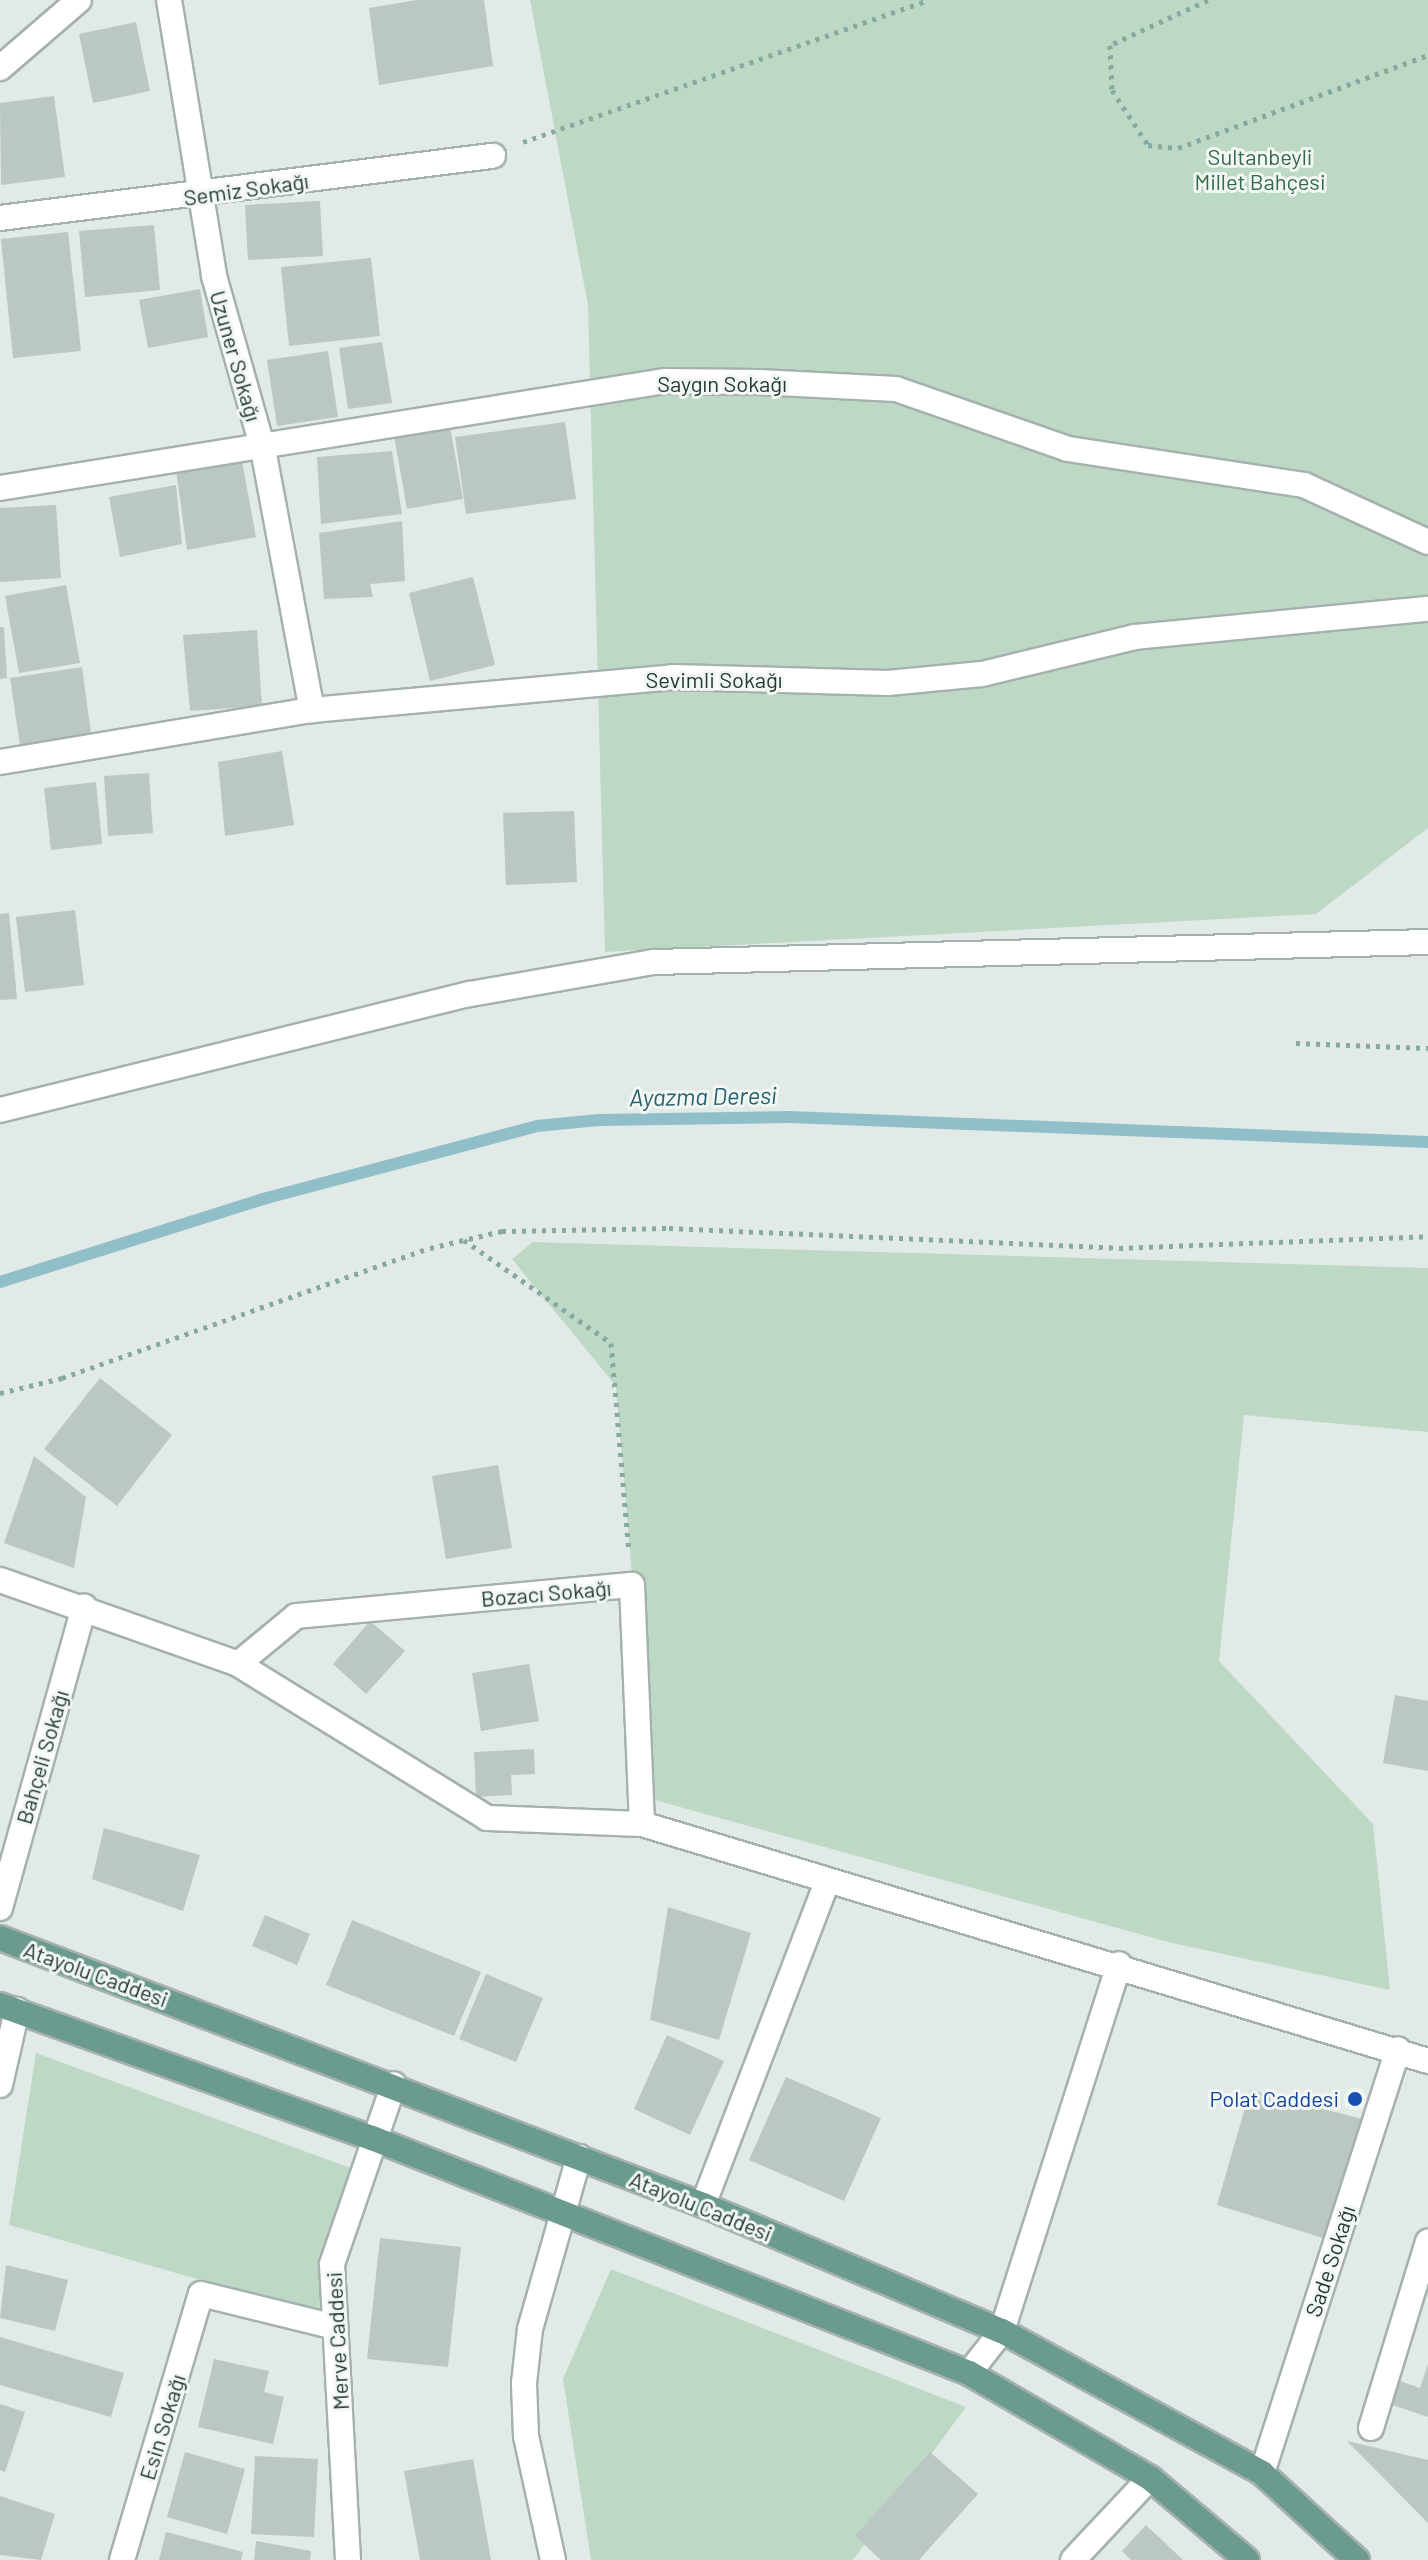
<!DOCTYPE html>
<html>
<head>
<meta charset="utf-8">
<style>
  body { margin:0 }
  #map { position:relative; width:1428px; height:2560px; overflow:hidden; background:#e2eae7; font-family:Barlow,sans-serif }
  div>[style] { position:absolute }
  .green>* { inset:0; background:#bdd9c5 }
  .stream>* { height:12px; margin:-6px; padding:0 6px; transform-origin:6px; border-radius:6px; background:#90bfc9 }
  .building>* { inset:0; background:#bac7c3 }
  .path>* { height:5px; margin-top:-2.5px; transform-origin:0; background:repeating-linear-gradient(90deg,#86aa9f 0 4px,transparent 0 10px) }
  .roads { filter:drop-shadow(2px 0 #a5b1ae) drop-shadow(-2px 0 #a5b1ae) drop-shadow(0 2px #a5b1ae) drop-shadow(0 -2px #a5b1ae) }
  .minor>* { height:24px; margin:-12px; padding:0 12px; transform-origin:12px; border-radius:12px; background:#fff }
  .major>* { height:24px; margin:-12px; padding:0 12px; transform-origin:12px; border-radius:12px; background:#6b9a8f }
  .dots>* { width:22px; height:22px; translate:-50% -50%; box-sizing:border-box; border:4px solid #f2f7f4; border-radius:50% }
  span { translate:-50% -50%; white-space:nowrap; text-align:center; line-height:1.15; -webkit-text-stroke:6px #f2f7f4; paint-order:stroke }
  .park-label { font-size:22px; color:#336b4a }
  .street-label { font-size:22px; color:#243934 }
  .transit-label { font-size:22px; color:#164399 }
  .right { translate:-100% -50%; text-align:right }
  .water-label { font-size:24px; color:#25606d; font-style:italic }
</style>
</head>
<body>
<div id="map">
  <div class="green">
    <div style="clip-path:polygon(530px 0,1428px 0,1428px 828px,1316px 914px,605px 952px,588px 305px)"></div>
    <div style="clip-path:polygon(533px 1242px,1428px 1268px,1428px 1432px,1244px 1415px,1219px 1661px,1373px 1824px,1390px 1990px,1172px 1943px,651px 1799px,616px 1386px,512px 1259px)"></div>
    <div style="clip-path:polygon(36px 2053px,356px 2170px,333px 2318px,9px 2225px)"></div>
    <div style="clip-path:polygon(611px 2269px,966px 2407px,853px 2560px,591px 2560px,563px 2379px)"></div>
  </div>
  <div class="stream">
    <div style="left:0;top:1282px;width:276px;rotate:-17.5deg"></div>
    <div style="left:263px;top:1199px;width:284px;rotate:-14.9deg"></div>
    <div style="left:537px;top:1126px;width:62px;rotate:-5.5deg"></div>
    <div style="left:599px;top:1120px;width:191px;rotate:-0.9deg"></div>
    <div style="left:790px;top:1117px;width:638px;rotate:2.24deg"></div>
  </div>
  <div class="building">
    <div style="clip-path:polygon(417px 0,484px 0,493px 66px,379px 85px,369px 8px)"></div>
    <div style="clip-path:polygon(136px 22px,150px 91px,93px 103px,79px 34px)"></div>
    <div style="clip-path:polygon(54px 96px,65px 177px,1px 185px,0 103px)"></div>
    <div style="clip-path:polygon(320px 201px,323px 256px,248px 260px,245px 205px)"></div>
    <div style="clip-path:polygon(154px 225px,160px 290px,85px 297px,79px 231px)"></div>
    <div style="clip-path:polygon(68px 232px,81px 351px,13px 358px,1px 239px)"></div>
    <div style="clip-path:polygon(371px 258px,380px 336px,289px 346px,281px 267px)"></div>
    <div style="clip-path:polygon(200px 289px,208px 337px,148px 348px,139px 300px)"></div>
    <div style="clip-path:polygon(382px 342px,392px 403px,348px 409px,339px 348px)"></div>
    <div style="clip-path:polygon(328px 351px,338px 417px,277px 426px,267px 360px)"></div>
    <div style="clip-path:polygon(565px 422px,576px 499px,466px 514px,455px 437px)"></div>
    <div style="clip-path:polygon(450px 426px,463px 499px,407px 509px,394px 436px)"></div>
    <div style="clip-path:polygon(392px 451px,402px 514px,321px 524px,317px 457px)"></div>
    <div style="clip-path:polygon(242px 461px,256px 537px,187px 550px,176px 470px)"></div>
    <div style="clip-path:polygon(176px 485px,182px 544px,120px 557px,109px 497px)"></div>
    <div style="clip-path:polygon(56px 505px,61px 578px,0 582px,0 508px)"></div>
    <div style="clip-path:polygon(402px 521px,405px 581px,370px 584px,373px 597px,324px 599px,319px 533px)"></div>
    <div style="clip-path:polygon(473px 577px,495px 665px,430px 681px,409px 593px)"></div>
    <div style="clip-path:polygon(66px 585px,80px 663px,19px 673px,5px 596px)"></div>
    <div style="clip-path:polygon(0 627px,4px 627px,7px 678px,0 679px)"></div>
    <div style="clip-path:polygon(257px 630px,262px 706px,190px 711px,183px 635px)"></div>
    <div style="clip-path:polygon(82px 667px,92px 741px,21px 752px,10px 678px)"></div>
    <div style="clip-path:polygon(282px 751px,294px 825px,225px 836px,218px 762px)"></div>
    <div style="clip-path:polygon(149px 773px,153px 833px,108px 836px,104px 776px)"></div>
    <div style="clip-path:polygon(96px 782px,102px 844px,51px 850px,44px 788px)"></div>
    <div style="clip-path:polygon(574px 811px,577px 882px,506px 885px,503px 813px)"></div>
    <div style="clip-path:polygon(75px 910px,84px 985px,25px 992px,16px 917px)"></div>
    <div style="clip-path:polygon(9px 913px,17px 999px,0 1000px,0 914px)"></div>
    <div style="clip-path:polygon(100px 1378px,172px 1435px,117px 1506px,44px 1449px)"></div>
    <div style="clip-path:polygon(34px 1456px,86px 1497px,74px 1568px,4px 1543px)"></div>
    <div style="clip-path:polygon(498px 1465px,512px 1548px,446px 1559px,432px 1476px)"></div>
    <div style="clip-path:polygon(370px 1621px,405px 1651px,366px 1694px,333px 1664px)"></div>
    <div style="clip-path:polygon(529px 1664px,539px 1721px,481px 1731px,472px 1673px)"></div>
    <div style="clip-path:polygon(1395px 1695px,1428px 1701px,1428px 1771px,1383px 1763px)"></div>
    <div style="clip-path:polygon(534px 1749px,535px 1774px,511px 1775px,512px 1795px,476px 1797px,474px 1752px)"></div>
    <div style="clip-path:polygon(104px 1828px,200px 1855px,183px 1911px,92px 1879px)"></div>
    <div style="clip-path:polygon(668px 1907px,751px 1933px,719px 2040px,650px 2020px)"></div>
    <div style="clip-path:polygon(265px 1915px,310px 1934px,297px 1965px,252px 1946px)"></div>
    <div style="clip-path:polygon(352px 1920px,481px 1972px,454px 2036px,326px 1985px)"></div>
    <div style="clip-path:polygon(486px 1974px,543px 1998px,516px 2062px,459px 2039px)"></div>
    <div style="clip-path:polygon(667px 2035px,724px 2061px,690px 2135px,634px 2109px)"></div>
    <div style="clip-path:polygon(786px 2077px,881px 2118px,844px 2201px,749px 2160px)"></div>
    <div style="clip-path:polygon(1250px 2090px,1362px 2119px,1323px 2238px,1217px 2205px)"></div>
    <div style="clip-path:polygon(380px 2238px,461px 2247px,448px 2367px,367px 2359px)"></div>
    <div style="clip-path:polygon(6px 2265px,68px 2280px,55px 2331px,0 2318px)"></div>
    <div style="clip-path:polygon(0 2337px,124px 2373px,111px 2417px,0 2385px)"></div>
    <div style="clip-path:polygon(214px 2359px,269px 2371px,264px 2392px,284px 2397px,273px 2444px,198px 2427px)"></div>
    <div style="clip-path:polygon(1428px 2364px,1428px 2417px,1392px 2405px,1400px 2381px,1420px 2388px)"></div>
    <div style="clip-path:polygon(0 2404px,25px 2412px,5px 2472px,0 2470px)"></div>
    <div style="clip-path:polygon(1347px 2441px,1428px 2460px,1428px 2523px)"></div>
    <div style="clip-path:polygon(185px 2452px,245px 2469px,227px 2534px,167px 2517px)"></div>
    <div style="clip-path:polygon(930px 2452px,978px 2494px,919px 2560px,881px 2560px,855px 2536px)"></div>
    <div style="clip-path:polygon(255px 2456px,318px 2459px,314px 2537px,251px 2534px)"></div>
    <div style="clip-path:polygon(473px 2459px,491px 2560px,420px 2560px,404px 2471px)"></div>
    <div style="clip-path:polygon(0 2496px,55px 2514px,41px 2560px,0 2555px)"></div>
    <div style="clip-path:polygon(1146px 2525px,1183px 2560px,1131px 2560px,1122px 2551px)"></div>
    <div style="clip-path:polygon(166px 2532px,243px 2552px,241px 2560px,159px 2560px)"></div>
    <div style="clip-path:polygon(256px 2541px,311px 2551px,310px 2560px,254px 2560px)"></div>
  </div>
  <div class="path">
    <div style="left:1208px;top:0;width:108px;rotate:155.3deg"></div>
    <div style="left:1110px;top:45px;width:45px;rotate:87.5deg"></div>
    <div style="left:1112px;top:90px;width:66px;rotate:56.8deg"></div>
    <div style="left:1148px;top:145px;width:30px;rotate:6deg"></div>
    <div style="left:1178px;top:148px;width:267px;rotate:-20.4deg"></div>
    <div style="left:523px;top:142px;width:430px;rotate:-19.3deg"></div>
    <div style="left:1296px;top:1043px;width:132px;rotate:2.2deg"></div>
    <div style="left:464px;top:1240px;width:179px;rotate:35deg"></div>
    <div style="left:611px;top:1343px;width:210px;rotate:85.1deg"></div>
    <div style="left:0;top:1393px;width:64px;rotate:-13.6deg"></div>
    <div style="left:62px;top:1378px;width:390px;rotate:-19.5deg"></div>
    <div style="left:430px;top:1248px;width:74px;rotate:-13.3deg"></div>
    <div style="left:502px;top:1231px;width:167px;rotate:-1deg"></div>
    <div style="left:669px;top:1228px;width:450px;rotate:2.5deg"></div>
    <div style="left:1119px;top:1248px;width:309px;rotate:-2.2deg"></div>
  </div>
  <div class="roads">
    <div class="minor">
      <div style="left:169px;top:0;width:280px;rotate:80.7deg"></div>
      <div style="left:214px;top:276px;width:180px;rotate:74.2deg"></div>
      <div style="left:263px;top:449px;width:266px;rotate:79.4deg"></div>
      <div style="left:0;top:68px;width:104px;rotate:-40.7deg"></div>
      <div style="left:0;top:218px;width:497px;rotate:-7.2deg"></div>
      <div style="left:0;top:488px;width:674px;rotate:-9.14deg"></div>
      <div style="left:665px;top:381px;width:94px;rotate:0.6deg"></div>
      <div style="left:759px;top:382px;width:137px;rotate:2.9deg"></div>
      <div style="left:896px;top:389px;width:182px;rotate:19.2deg"></div>
      <div style="left:1068px;top:449px;width:239px;rotate:8.7deg"></div>
      <div style="left:1304px;top:485px;width:136px;rotate:24.7deg"></div>
      <div style="left:0;top:762px;width:316px;rotate:-9.5deg"></div>
      <div style="left:312px;top:710px;width:363px;rotate:-5.2deg"></div>
      <div style="left:673px;top:677px;width:215px;rotate:1.6deg"></div>
      <div style="left:888px;top:683px;width:94px;rotate:-5.5deg"></div>
      <div style="left:982px;top:674px;width:157px;rotate:-13.6deg"></div>
      <div style="left:1135px;top:637px;width:294px;rotate:-5.5deg"></div>
      <div style="left:0;top:1110px;width:484px;rotate:-13.9deg"></div>
      <div style="left:470px;top:994px;width:187px;rotate:-9.9deg"></div>
      <div style="left:654px;top:962px;width:774px;rotate:-1.48deg"></div>
      <div style="left:0;top:1580px;width:252px;rotate:19.4deg"></div>
      <div style="left:238px;top:1664px;width:293px;rotate:31.7deg"></div>
      <div style="left:487px;top:1818px;width:155px;rotate:2.2deg"></div>
      <div style="left:642px;top:1824px;width:821px;rotate:16.78deg"></div>
      <div style="left:238px;top:1664px;width:75px;rotate:-39.6deg"></div>
      <div style="left:296px;top:1616px;width:337px;rotate:-5.3deg"></div>
      <div style="left:632px;top:1585px;width:239px;rotate:87.6deg"></div>
      <div style="left:0;top:1908px;width:313px;rotate:-74.4deg"></div>
      <div style="left:0;top:2085px;width:77px;rotate:-77.2deg"></div>
      <div style="left:703px;top:2205px;width:346px;rotate:-69deg"></div>
      <div style="left:969px;top:2373px;width:53px;rotate:-51.8deg"></div>
      <div style="left:1002px;top:2331px;width:385px;rotate:-72.3deg"></div>
      <div style="left:1371px;top:2428px;width:195px;rotate:-73deg"></div>
      <div style="left:1262px;top:2473px;width:445px;rotate:-72.2deg"></div>
      <div style="left:122px;top:2560px;width:277px;rotate:-73.5deg"></div>
      <div style="left:201px;top:2294px;width:138px;rotate:13.8deg"></div>
      <div style="left:348px;top:2560px;width:296px;rotate:-93.1deg"></div>
      <div style="left:332px;top:2264px;width:190px;rotate:-71deg"></div>
      <div style="left:553px;top:2560px;width:127px;rotate:-102.3deg"></div>
      <div style="left:526px;top:2436px;width:53px;rotate:-92.2deg"></div>
      <div style="left:524px;top:2383px;width:54px;rotate:-83.7deg"></div>
      <div style="left:530px;top:2329px;width:179px;rotate:-74.1deg"></div>
      <div style="left:1073px;top:2560px;width:112px;rotate:-46.8deg"></div>
    </div>
    <div class="major">
      <div style="left:0;top:1938px;width:752px;rotate:20.8deg"></div>
      <div style="left:703px;top:2205px;width:324px;rotate:22.9deg"></div>
      <div style="left:1002px;top:2331px;width:296px;rotate:28.6deg"></div>
      <div style="left:1262px;top:2473px;width:129px;rotate:42.5deg"></div>
      <div style="left:0;top:2005px;width:395px;rotate:19.7deg"></div>
      <div style="left:372px;top:2138px;width:642px;rotate:21.49deg"></div>
      <div style="left:969px;top:2373px;width:209px;rotate:30.1deg"></div>
      <div style="left:1150px;top:2478px;width:127px;rotate:40.2deg"></div>
    </div>
  </div>
  <div class="dots">
    <div style="left:1355px;top:2099px;background:#1a4fb4"></div>
  </div>
  <div class="park-label">
    <span style="left:1260px;top:169px">Sultanbeyli<br>Millet Bahçesi</span>
  </div>
  <div class="street-label">
    <span style="left:246px;top:189px;rotate:-8deg">Semiz Sokağı</span>
    <span style="left:236px;top:356px;rotate:74deg">Uzuner Sokağı</span>
    <span style="left:722px;top:384px">Saygın Sokağı</span>
    <span style="left:714px;top:680px">Sevimli Sokağı</span>
    <span style="left:546px;top:1593px;rotate:-5deg">Bozacı Sokağı</span>
    <span style="left:42px;top:1757px;rotate:-74deg">Bahçeli Sokağı</span>
    <span style="left:96px;top:1974px;rotate:20deg">Atayolu Caddesi</span>
    <span style="left:701px;top:2206px;rotate:22deg">Atayolu Caddesi</span>
    <span style="left:1330px;top:2261px;rotate:-72deg">Sade Sokağı</span>
    <span style="left:337px;top:2341px;rotate:-93deg">Merve Caddesi</span>
    <span style="left:162px;top:2427px;rotate:-73deg">Esin Sokağı</span>
  </div>
  <div class="transit-label">
    <span class="right" style="left:1339px;top:2099px">Polat Caddesi</span>
  </div>
  <div class="water-label">
    <span style="left:703px;top:1096px;rotate:-1deg">Ayazma Deresi</span>
  </div>
</div>
</body>
</html>
